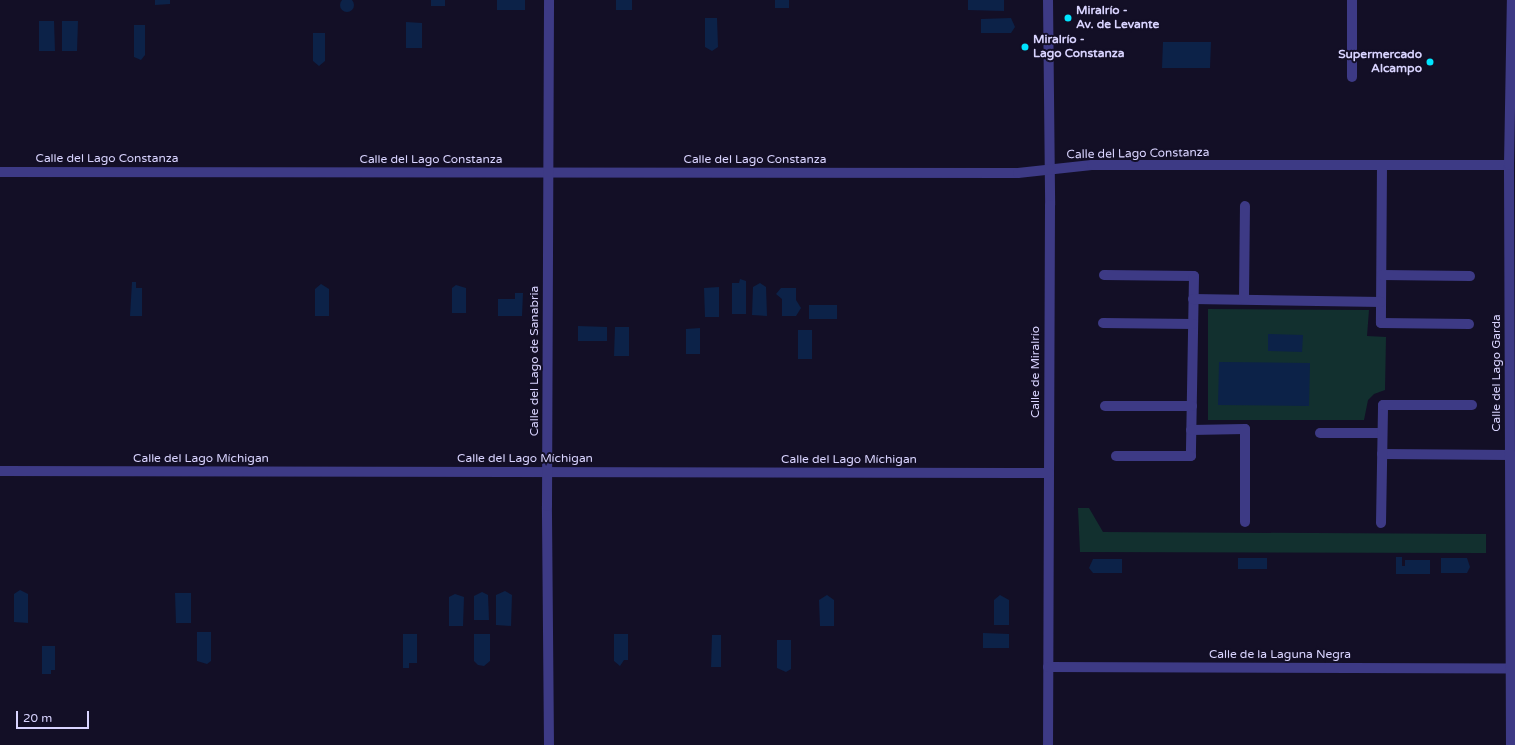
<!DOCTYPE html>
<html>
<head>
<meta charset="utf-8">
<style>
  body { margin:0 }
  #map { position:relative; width:1515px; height:745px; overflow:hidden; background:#130f26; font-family:"Varela Round",sans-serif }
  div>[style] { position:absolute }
  .green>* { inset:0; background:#12302f }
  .water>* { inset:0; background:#0c2248 }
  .round { border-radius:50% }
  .lane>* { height:10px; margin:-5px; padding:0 5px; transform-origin:5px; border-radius:5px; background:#3d3a85 }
  .street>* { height:10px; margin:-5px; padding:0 5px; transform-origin:5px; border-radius:5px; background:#3d3a85 }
  .dots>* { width:11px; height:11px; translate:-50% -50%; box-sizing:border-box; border:2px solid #130f26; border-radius:50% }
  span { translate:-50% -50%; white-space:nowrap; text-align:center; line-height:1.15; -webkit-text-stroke:4px #130f26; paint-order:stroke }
  .poi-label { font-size:12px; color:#d9d4ff; font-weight:700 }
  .left { translate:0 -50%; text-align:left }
  .right { translate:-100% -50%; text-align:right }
  .street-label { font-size:12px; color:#d9d4ff }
  .scale { position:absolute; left:16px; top:711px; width:73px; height:18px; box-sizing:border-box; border:2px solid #d9d4ff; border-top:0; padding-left:5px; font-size:12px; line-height:14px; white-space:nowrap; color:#d9d4ff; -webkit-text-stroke:3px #130f26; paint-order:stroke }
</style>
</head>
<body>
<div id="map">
  <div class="green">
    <div style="clip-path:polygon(1208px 309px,1369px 310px,1367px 336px,1386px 337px,1385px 390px,1374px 394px,1368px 400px,1364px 420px,1208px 420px)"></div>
    <div style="clip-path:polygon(1078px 508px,1089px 508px,1103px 532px,1486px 534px,1486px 553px,1080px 552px)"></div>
  </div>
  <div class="water">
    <div class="round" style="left:340px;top:-2px;width:14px;height:14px"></div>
    <div style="clip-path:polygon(155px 0,170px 0,170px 4px,155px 5px)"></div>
    <div style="clip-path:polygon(431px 0,445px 0,445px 6px,431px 6px)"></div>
    <div style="clip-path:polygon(497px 0,525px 0,525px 10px,497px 10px)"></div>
    <div style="clip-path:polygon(616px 0,632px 0,632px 10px,616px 10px)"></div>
    <div style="clip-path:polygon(775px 0,789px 0,789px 8px,775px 8px)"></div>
    <div style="clip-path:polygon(968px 0,1004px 0,1004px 11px,968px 10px)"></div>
    <div style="clip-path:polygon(705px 18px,717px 18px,718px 47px,712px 51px,705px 47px)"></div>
    <div style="clip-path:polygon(1011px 18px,1015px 27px,1011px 33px,981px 33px,981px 19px)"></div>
    <div style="clip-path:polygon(39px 21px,54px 21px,55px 51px,39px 51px)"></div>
    <div style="clip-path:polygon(62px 21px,78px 21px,77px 51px,62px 51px)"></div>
    <div style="clip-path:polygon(406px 22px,422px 23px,422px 48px,406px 48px)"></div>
    <div style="clip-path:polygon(134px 25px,145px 25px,145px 55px,141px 60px,134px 57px)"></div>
    <div style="clip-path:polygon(313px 33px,325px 33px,325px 61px,319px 66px,313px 61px)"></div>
    <div style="clip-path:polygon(1163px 42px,1211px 42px,1210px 68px,1162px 68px)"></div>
    <div style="clip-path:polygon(740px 279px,746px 281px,746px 314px,732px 314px,732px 283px,739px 283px)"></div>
    <div style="clip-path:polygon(132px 282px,136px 282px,136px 288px,142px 288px,142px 316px,130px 316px)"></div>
    <div style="clip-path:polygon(760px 283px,766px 287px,767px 316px,752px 315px,753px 287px)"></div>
    <div style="clip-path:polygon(321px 284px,329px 289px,329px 316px,315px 316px,315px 289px)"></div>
    <div style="clip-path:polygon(456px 285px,466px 288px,466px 313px,452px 313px,452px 288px)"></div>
    <div style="clip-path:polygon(719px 287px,719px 317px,705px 317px,704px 288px)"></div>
    <div style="clip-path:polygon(781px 288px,796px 288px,796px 300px,801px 308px,796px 316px,782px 316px,782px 299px,776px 294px)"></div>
    <div style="clip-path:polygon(515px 293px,523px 293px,522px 316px,498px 316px,498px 299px,515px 299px)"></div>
    <div style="clip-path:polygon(809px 305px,837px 305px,837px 319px,809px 319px)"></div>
    <div style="clip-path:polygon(578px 326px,607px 327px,607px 341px,578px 341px)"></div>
    <div style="clip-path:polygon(615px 327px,629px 327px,629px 356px,614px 356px)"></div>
    <div style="clip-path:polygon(700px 328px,700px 354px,686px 354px,686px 329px)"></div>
    <div style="clip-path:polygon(798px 330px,812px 330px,812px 359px,798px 359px)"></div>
    <div style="clip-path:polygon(1268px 334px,1303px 335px,1302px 352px,1268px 351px)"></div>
    <div style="clip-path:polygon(1219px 362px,1310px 363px,1309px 406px,1218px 405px)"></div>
    <div style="clip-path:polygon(1396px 557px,1402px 557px,1402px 566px,1405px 566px,1405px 560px,1430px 560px,1430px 574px,1396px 574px)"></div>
    <div style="clip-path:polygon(1238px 558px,1267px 558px,1267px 569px,1238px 569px)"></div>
    <div style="clip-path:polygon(1441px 558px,1467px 558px,1470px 567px,1467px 573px,1441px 573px)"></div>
    <div style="clip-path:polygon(1093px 559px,1122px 559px,1122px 573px,1093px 573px,1089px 568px)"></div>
    <div style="clip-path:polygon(20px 590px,28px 594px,28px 623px,14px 622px,14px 594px)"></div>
    <div style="clip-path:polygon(505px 591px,512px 595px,511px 626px,496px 625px,496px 595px)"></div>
    <div style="clip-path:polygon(482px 592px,488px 595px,489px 620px,474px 620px,474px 596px)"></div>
    <div style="clip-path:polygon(175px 593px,191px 593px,191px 623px,176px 623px)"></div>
    <div style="clip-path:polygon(455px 594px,464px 597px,463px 626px,449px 626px,449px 597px)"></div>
    <div style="clip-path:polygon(827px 595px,834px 600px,834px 626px,820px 626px,819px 600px)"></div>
    <div style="clip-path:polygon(1000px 595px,1009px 600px,1009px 625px,994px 625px,994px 600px)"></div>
    <div style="clip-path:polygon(197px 632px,211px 632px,211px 661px,207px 664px,197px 661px)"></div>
    <div style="clip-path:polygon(983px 633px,1009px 634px,1009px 648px,983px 648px)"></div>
    <div style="clip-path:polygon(403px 634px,417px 634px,417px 663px,409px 663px,409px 668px,403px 668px)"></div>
    <div style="clip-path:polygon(474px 634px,490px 634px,490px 661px,484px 666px,478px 665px,474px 661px)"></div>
    <div style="clip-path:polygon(614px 634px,628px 634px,628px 660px,624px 660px,620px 666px,614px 661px)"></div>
    <div style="clip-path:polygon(712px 635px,721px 635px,721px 667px,711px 667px)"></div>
    <div style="clip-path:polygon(777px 640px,791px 640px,791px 669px,786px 672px,777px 668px)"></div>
    <div style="clip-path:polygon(42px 646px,55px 646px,55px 670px,51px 670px,51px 674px,42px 674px)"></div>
  </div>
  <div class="lane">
    <div style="left:1352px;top:77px;width:77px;rotate:-90deg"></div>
    <div style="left:1382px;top:166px;width:157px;rotate:90.4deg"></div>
    <div style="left:1381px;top:323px;width:88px;rotate:0.7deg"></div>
    <div style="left:1104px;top:275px;width:90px;rotate:0.6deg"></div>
    <div style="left:1194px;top:276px;width:180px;rotate:91deg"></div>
    <div style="left:1191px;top:456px;width:75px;rotate:180deg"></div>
    <div style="left:1382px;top:275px;width:88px;rotate:0.7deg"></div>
    <div style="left:1193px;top:299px;width:188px;rotate:0.9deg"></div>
    <div style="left:1244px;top:299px;width:93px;rotate:-89.4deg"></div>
    <div style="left:1103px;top:323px;width:90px;rotate:0.6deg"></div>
    <div style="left:1105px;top:406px;width:87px"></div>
    <div style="left:1191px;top:430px;width:54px;rotate:-1.1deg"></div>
    <div style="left:1245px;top:429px;width:93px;rotate:90deg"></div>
    <div style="left:1320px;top:433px;width:62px"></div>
    <div style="left:1382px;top:454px;width:129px;rotate:0.4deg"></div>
    <div style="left:1381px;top:523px;width:118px;rotate:-89deg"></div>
    <div style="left:1383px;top:405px;width:89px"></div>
  </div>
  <div class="street">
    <div style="left:1048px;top:0;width:205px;rotate:89.4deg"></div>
    <div style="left:1050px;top:205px;width:540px;rotate:90.21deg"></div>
    <div style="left:0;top:172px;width:1018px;rotate:0.06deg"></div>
    <div style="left:1018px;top:173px;width:74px;rotate:-6.2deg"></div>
    <div style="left:1092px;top:165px;width:417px"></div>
    <div style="left:0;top:471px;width:1049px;rotate:0.11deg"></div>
    <div style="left:1048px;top:667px;width:464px;rotate:0.2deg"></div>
    <div style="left:549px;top:745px;width:239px;rotate:-90.5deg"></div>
    <div style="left:547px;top:506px;width:506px;rotate:-89.77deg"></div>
    <div style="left:1511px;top:745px;width:580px;rotate:-90.2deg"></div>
    <div style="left:1509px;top:165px;width:165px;rotate:-89deg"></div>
  </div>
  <div class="dots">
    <div style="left:1068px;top:18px;background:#00e5ff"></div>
    <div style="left:1025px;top:47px;background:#00e5ff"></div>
    <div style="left:1430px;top:62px;background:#00e5ff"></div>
  </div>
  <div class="poi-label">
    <span class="left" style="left:1076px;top:18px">Miralrío -<br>Av. de Levante</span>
    <span class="left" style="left:1033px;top:47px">Miralrío -<br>Lago Constanza</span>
    <span class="right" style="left:1422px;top:62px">Supermercado<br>Alcampo</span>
  </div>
  <div class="street-label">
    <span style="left:1138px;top:154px;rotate:-1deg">Calle del Lago Constanza</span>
    <span style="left:107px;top:159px">Calle del Lago Constanza</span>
    <span style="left:431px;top:160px">Calle del Lago Constanza</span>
    <span style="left:755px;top:160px">Calle del Lago Constanza</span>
    <span style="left:535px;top:361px;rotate:-90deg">Calle del Lago de Sanabria</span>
    <span style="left:1036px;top:372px;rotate:-90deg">Calle de Miralrío</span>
    <span style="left:1497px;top:373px;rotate:-90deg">Calle del Lago Garda</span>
    <span style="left:201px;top:459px">Calle del Lago Míchigan</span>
    <span style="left:525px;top:459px">Calle del Lago Míchigan</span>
    <span style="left:849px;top:460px">Calle del Lago Míchigan</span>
    <span style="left:1280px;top:655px">Calle de la Laguna Negra</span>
  </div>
  <div class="scale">20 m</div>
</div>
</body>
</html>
